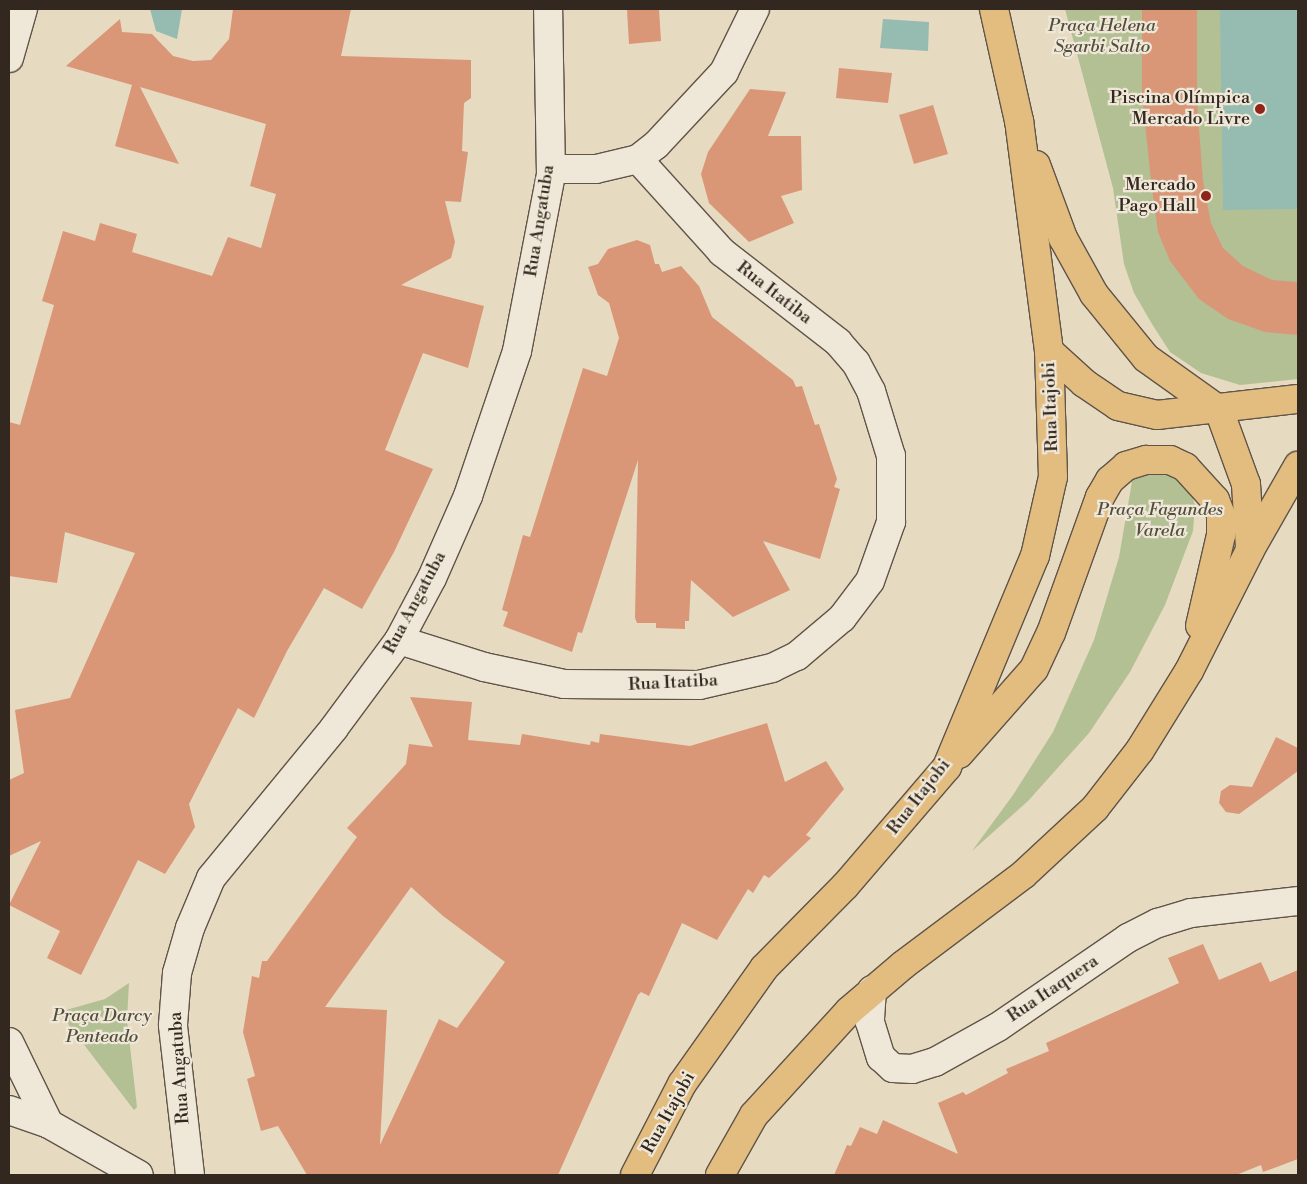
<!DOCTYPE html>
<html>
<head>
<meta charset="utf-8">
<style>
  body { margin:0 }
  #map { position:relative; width:1307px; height:1184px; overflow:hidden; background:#e6dac1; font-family:"Libre Bodoni",serif }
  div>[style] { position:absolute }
  .green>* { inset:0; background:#b3c094 }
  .water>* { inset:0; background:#96bbb1 }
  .building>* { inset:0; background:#d99778 }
  .roads { filter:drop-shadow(1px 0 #605448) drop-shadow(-1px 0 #605448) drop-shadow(0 1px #605448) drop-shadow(0 -1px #605448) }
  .minor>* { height:28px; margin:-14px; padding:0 14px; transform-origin:14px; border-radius:14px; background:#efe7d7 }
  .major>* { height:28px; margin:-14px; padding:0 14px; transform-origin:14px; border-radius:14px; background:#e3bd80 }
  .dots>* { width:14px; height:14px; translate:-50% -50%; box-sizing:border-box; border:2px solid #efe7d7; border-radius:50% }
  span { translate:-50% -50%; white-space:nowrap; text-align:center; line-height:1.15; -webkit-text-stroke:4.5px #efe7d7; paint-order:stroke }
  .park-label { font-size:18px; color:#534e3c; font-style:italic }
  .poi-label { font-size:18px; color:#33281f }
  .right { translate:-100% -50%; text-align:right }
  .street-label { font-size:18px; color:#33281f }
  .frame { position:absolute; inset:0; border:10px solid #33281f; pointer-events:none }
</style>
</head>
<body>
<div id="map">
  <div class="green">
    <div style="clip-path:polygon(1065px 9px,1298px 9px,1298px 379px,1240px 385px,1201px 373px,1170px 352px,1152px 324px,1134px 293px,1124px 264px,1113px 188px)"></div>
    <div style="clip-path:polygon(1139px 469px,1172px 472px,1192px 495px,1195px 505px,1193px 531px,1165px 605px,1130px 672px,1089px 733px,1028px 801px,972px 851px,1013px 795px,1053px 732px,1094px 640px,1119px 557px,1133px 476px)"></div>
    <div style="clip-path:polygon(129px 983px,127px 1020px,137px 1107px,134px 1110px,59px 1012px,105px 999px)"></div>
  </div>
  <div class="water">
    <div style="clip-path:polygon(150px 9px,182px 9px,177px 39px,156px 31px)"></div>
    <div style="clip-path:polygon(1220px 9px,1298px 9px,1298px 209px,1223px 210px)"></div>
    <div style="clip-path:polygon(883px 19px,929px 22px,928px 51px,880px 48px)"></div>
  </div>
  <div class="building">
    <div style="clip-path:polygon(233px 9px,351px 9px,341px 56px,471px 60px,471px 98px,464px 103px,462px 151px,468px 152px,461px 202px,445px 201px,455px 242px,451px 258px,401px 285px,484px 306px,468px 368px,423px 353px,385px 450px,433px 469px,394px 552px,362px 609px,324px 588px,287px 651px,254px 718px,238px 708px,189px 804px,195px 827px,165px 874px,138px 860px,81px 975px,47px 958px,60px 931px,9px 905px,41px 841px,9px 856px,9px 780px,24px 773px,15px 710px,70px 698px,135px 553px,65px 532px,57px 583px,9px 576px,9px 422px,20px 425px,54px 305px,42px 301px,63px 231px,95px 241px,100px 223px,137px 234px,132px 252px,212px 276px,228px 237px,261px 248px,276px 194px,250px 186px,266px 124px,140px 87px,179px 164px,115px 146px,132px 85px,66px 66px,120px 19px,122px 32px,152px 34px,173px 56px,193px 61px,211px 60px,229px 39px)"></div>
    <div style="clip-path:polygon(627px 9px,659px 9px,661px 41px,629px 44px)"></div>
    <div style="clip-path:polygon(1142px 9px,1197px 9px,1197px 102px,1203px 181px,1211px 223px,1223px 248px,1243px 266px,1272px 280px,1298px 282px,1298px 335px,1265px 332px,1228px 319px,1199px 299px,1170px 261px,1158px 232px,1151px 181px,1142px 94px)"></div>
    <div style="clip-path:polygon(839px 68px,892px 73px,888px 103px,836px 98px)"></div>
    <div style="clip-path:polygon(750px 89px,786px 92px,768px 136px,801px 136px,802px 190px,781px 196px,794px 223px,749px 242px,709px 203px,701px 174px,708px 152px)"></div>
    <div style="clip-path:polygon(933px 105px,948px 154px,914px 164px,899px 115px)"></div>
    <div style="clip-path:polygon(637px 240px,650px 245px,655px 264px,659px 264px,662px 272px,681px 266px,699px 286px,712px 317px,793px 380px,796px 387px,802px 386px,815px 425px,819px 424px,837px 479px,834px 487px,840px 489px,820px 559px,763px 541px,790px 590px,733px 617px,691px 580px,689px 621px,685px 621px,685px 629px,656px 628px,656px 623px,637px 623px,635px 618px,638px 460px,582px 633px,578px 632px,572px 652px,503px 626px,508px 612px,502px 610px,523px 535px,530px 537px,583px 368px,607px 376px,619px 338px,609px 303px,598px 295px,588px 267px,598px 264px,608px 249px)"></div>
    <div style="clip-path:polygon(evenodd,410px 697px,472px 702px,468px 740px,520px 745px,522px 734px,590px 745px,591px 741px,599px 743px,600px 734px,690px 746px,767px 723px,785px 782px,826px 761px,844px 789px,806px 835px,811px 838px,769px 878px,764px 875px,753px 893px,748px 889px,717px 940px,682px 923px,649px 996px,641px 992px,638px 995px,558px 1175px,307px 1175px,278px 1126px,261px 1131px,247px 1079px,255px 1076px,243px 1032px,252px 976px,259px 978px,262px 961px,267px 961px,357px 837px,347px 828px,406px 764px,409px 744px,433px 747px,410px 697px,411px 887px,443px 916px,505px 962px,457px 1028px,439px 1019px,380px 1145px,387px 1010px,325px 1007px,411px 887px)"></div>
    <div style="clip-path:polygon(1276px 737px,1298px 748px,1298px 771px,1239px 814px,1226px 812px,1219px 803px,1221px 791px,1230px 785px,1252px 787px)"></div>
    <div style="clip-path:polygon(1203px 944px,1219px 980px,1261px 962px,1270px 982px,1298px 970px,1298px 1159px,1263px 1172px,1261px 1165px,1236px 1175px,834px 1175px,847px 1145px,851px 1146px,860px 1127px,877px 1134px,883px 1120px,958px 1154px,938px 1103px,963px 1092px,966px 1095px,1008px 1073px,1006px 1069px,1049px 1051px,1046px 1043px,1179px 983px,1168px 958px)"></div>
  </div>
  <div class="roads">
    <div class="minor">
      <div style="left:9px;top:58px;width:51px;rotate:-74.1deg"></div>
      <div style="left:551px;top:169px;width:45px"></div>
      <div style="left:596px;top:169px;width:43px;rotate:-13.4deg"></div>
      <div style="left:638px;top:159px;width:23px;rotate:-38deg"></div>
      <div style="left:656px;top:145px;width:100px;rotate:-47deg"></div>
      <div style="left:724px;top:72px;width:70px;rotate:-63.8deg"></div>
      <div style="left:399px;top:640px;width:89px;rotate:17.6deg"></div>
      <div style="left:484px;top:667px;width:82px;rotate:12deg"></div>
      <div style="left:564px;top:684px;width:135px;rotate:0.4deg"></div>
      <div style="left:699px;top:685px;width:75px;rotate:-13.1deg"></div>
      <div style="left:772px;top:668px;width:28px;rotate:-26deg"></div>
      <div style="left:797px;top:656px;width:59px;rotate:-40.2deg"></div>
      <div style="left:842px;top:618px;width:46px;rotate:-52.9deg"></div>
      <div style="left:870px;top:581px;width:63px;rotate:-70.4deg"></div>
      <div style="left:891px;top:522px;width:66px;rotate:-90deg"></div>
      <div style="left:891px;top:456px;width:68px;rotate:-107.1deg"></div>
      <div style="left:871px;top:391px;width:32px;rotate:-118deg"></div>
      <div style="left:856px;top:363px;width:28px;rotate:-131deg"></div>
      <div style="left:838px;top:342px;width:147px;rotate:-142.2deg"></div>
      <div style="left:722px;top:252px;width:125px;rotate:-132.1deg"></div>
      <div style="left:872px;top:990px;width:32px;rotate:94deg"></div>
      <div style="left:870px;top:1022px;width:37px;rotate:73deg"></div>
      <div style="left:881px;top:1057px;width:16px;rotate:43deg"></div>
      <div style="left:893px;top:1068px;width:19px;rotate:3deg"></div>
      <div style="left:912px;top:1069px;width:24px;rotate:-17deg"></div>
      <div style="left:935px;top:1062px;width:72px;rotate:-29.1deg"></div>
      <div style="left:998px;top:1027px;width:158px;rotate:-34.4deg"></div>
      <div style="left:1128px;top:938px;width:34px;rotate:-27deg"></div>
      <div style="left:1158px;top:923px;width:34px;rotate:-17deg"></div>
      <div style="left:1191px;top:913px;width:108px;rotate:-6.4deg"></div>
      <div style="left:9px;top:1042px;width:91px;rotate:64deg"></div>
      <div style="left:9px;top:1110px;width:42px;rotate:19.3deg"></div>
      <div style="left:49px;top:1124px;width:103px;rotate:29.5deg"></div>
      <div style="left:190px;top:1175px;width:151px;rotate:-96.5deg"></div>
      <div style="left:173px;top:1025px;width:52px;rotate:-85.6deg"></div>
      <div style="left:177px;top:973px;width:47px;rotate:-73.9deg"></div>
      <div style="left:190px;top:928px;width:54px;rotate:-67.2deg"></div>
      <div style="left:211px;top:878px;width:194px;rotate:-50.6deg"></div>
      <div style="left:334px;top:728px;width:109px;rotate:-53.5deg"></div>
      <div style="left:399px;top:640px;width:70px;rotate:-62deg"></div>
      <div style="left:432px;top:578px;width:90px;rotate:-66.3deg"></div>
      <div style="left:468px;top:496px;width:153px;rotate:-71.3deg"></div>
      <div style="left:517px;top:351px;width:179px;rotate:-79.1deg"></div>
      <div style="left:551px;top:175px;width:166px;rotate:-91deg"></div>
    </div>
    <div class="major">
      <div style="left:1036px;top:165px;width:78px;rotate:69.7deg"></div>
      <div style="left:1063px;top:238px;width:64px;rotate:61deg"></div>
      <div style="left:1094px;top:294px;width:82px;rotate:50.9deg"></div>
      <div style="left:1146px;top:358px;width:90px;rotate:35.5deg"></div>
      <div style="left:1049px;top:351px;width:47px;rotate:42.4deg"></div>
      <div style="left:1084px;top:383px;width:41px;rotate:34.1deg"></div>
      <div style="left:1118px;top:406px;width:40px;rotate:13deg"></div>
      <div style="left:1157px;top:415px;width:142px;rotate:-6.5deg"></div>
      <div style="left:1219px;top:410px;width:79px;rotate:70deg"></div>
      <div style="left:1246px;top:484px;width:64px;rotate:86.4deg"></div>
      <div style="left:959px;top:754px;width:113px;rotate:-48.6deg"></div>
      <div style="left:1034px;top:669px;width:40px;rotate:-65deg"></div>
      <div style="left:1051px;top:633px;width:145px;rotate:-70.2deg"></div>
      <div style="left:1100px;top:497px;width:20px;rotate:-60deg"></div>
      <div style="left:1110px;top:480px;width:21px;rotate:-41deg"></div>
      <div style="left:1126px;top:466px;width:21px;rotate:-17deg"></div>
      <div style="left:1146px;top:460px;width:24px"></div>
      <div style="left:1170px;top:460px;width:17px;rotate:25deg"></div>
      <div style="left:1185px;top:467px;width:45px;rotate:47.7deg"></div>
      <div style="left:1215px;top:500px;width:16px;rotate:68deg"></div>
      <div style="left:1221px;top:515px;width:20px;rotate:90deg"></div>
      <div style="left:1221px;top:535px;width:93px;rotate:103deg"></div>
      <div style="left:635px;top:1175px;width:102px;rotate:-62.7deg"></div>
      <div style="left:682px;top:1084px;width:142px;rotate:-54.7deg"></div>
      <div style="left:764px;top:968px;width:115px;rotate:-45.4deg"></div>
      <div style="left:845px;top:886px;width:157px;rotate:-49.4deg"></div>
      <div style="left:947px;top:767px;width:229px;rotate:-67.4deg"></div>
      <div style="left:1035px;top:556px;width:81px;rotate:-77.2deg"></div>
      <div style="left:1053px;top:477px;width:126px;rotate:-91.8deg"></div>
      <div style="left:1049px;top:351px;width:232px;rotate:-97.4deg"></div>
      <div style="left:1019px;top:121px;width:115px;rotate:-102.6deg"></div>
      <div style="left:720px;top:1175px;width:69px;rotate:-60.5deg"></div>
      <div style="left:754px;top:1115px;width:141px;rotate:-47.6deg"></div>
      <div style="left:849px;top:1011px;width:71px;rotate:-40.4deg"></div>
      <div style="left:903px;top:965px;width:151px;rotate:-36.9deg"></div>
      <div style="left:1024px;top:874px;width:97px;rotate:-42.9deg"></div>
      <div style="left:1095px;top:808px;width:73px;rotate:-52.2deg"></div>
      <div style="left:1140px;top:750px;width:93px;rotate:-58.2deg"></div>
      <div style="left:1189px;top:671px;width:136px;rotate:-63.2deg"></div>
      <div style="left:1250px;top:550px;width:97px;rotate:-60.3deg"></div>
    </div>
  </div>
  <div class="dots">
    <div style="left:1260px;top:109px;background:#8f2418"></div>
    <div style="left:1206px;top:196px;background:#8f2418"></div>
  </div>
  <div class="park-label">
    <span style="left:1102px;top:37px">Praça Helena<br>Sgarbi Salto</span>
    <span style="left:1160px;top:521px">Praça Fagundes<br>Varela</span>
    <span style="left:102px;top:1027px">Praça Darcy<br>Penteado</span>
  </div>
  <div class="poi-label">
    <span class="right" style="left:1250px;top:109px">Piscina Olímpica<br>Mercado Livre</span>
    <span class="right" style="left:1196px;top:196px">Mercado<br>Pago Hall</span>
  </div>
  <div class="street-label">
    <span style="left:540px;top:221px;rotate:-81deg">Rua Angatuba</span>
    <span style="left:774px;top:293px;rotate:38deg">Rua Itatiba</span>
    <span style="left:1051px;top:407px;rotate:-92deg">Rua Itajobi</span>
    <span style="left:415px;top:603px;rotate:-62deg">Rua Angatuba</span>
    <span style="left:673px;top:683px;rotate:-3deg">Rua Itatiba</span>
    <span style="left:919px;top:797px;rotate:-52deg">Rua Itajobi</span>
    <span style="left:1053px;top:989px;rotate:-34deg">Rua Itaquera</span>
    <span style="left:180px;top:1068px;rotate:-94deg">Rua Angatuba</span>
    <span style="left:669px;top:1113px;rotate:-61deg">Rua Itajobi</span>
  </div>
  <div class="frame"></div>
</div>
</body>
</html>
